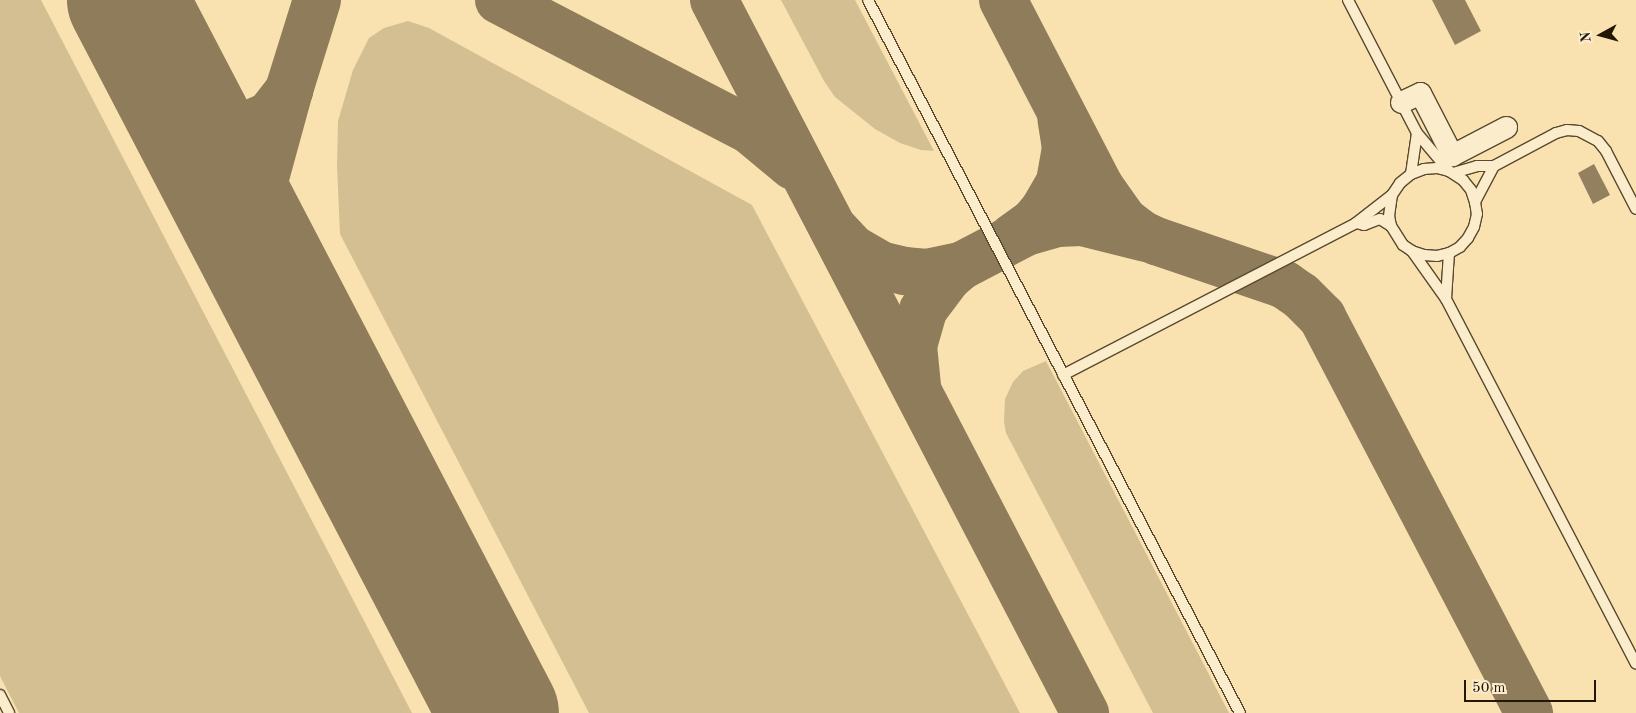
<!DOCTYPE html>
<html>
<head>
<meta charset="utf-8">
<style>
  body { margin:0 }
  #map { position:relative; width:1636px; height:713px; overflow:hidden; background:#f9e2b0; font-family:"Old Standard TT",serif }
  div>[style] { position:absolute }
  .green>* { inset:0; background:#d4bf93 }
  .taxiway>* { height:48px; margin:-24px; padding:0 24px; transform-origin:24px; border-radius:24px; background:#8e7c5a }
  .runway>* { height:120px; margin:-60px; padding:0 60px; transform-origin:60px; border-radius:60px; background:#8e7c5a }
  .building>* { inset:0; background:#92805e }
  .roads { filter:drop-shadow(1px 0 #584930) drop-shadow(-1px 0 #584930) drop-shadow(0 1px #584930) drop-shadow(0 -1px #584930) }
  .service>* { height:10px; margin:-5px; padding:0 5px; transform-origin:5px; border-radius:5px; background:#fbeccc }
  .minor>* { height:21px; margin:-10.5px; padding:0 10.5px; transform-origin:10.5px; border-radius:10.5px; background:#fbeccc }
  span { translate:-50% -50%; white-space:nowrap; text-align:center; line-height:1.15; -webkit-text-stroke:4px #fbeccc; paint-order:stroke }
  .north { position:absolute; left:1576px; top:10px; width:50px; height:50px; -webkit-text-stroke:4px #fbeccc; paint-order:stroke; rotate:263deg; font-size:14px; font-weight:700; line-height:20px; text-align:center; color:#221605 }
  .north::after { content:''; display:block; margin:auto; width:18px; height:22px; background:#221605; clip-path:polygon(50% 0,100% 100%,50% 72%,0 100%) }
  .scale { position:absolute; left:1464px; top:680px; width:132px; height:22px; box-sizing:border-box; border:2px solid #221605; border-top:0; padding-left:6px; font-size:15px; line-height:18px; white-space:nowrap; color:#221605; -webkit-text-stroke:4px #fbeccc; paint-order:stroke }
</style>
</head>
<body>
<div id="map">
  <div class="green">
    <div style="clip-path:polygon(0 0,41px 0,412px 713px,19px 713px,0 676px)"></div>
    <div style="clip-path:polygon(781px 0,855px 0,934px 151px,921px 150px,900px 143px,875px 129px,835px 97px,824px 81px)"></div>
    <div style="clip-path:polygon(408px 21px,429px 28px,752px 205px,1020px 713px,589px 713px,340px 234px,337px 166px,338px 121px,353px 70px,369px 38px,384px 28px)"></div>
    <div style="clip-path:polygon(1046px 361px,1229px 713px,1153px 713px,1006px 433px,1004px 422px,1005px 399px,1013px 382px,1023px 371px)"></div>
  </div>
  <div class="taxiway">
    <div style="left:499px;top:0;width:283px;rotate:27.4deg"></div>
    <div style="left:750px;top:130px;width:56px;rotate:39.9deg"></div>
    <div style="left:714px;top:0;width:804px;rotate:62.51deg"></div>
    <div style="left:1003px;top:0;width:211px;rotate:62.6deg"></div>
    <div style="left:1100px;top:187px;width:42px;rotate:54.8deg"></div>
    <div style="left:1124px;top:221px;width:21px;rotate:37deg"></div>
    <div style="left:1141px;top:234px;width:17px;rotate:25deg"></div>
    <div style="left:1156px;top:241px;width:136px;rotate:18.8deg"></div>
    <div style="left:1285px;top:285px;width:19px;rotate:35deg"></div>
    <div style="left:1301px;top:296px;width:30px;rotate:45deg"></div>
    <div style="left:1322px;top:317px;width:447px;rotate:62.4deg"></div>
    <div style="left:172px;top:87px;width:35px;rotate:46deg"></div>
    <div style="left:196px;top:112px;width:26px;rotate:29deg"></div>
    <div style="left:219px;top:125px;width:26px;rotate:2deg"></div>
    <div style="left:245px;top:126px;width:26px;rotate:-23deg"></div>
    <div style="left:269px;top:116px;width:33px;rotate:-52deg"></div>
    <div style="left:836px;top:231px;width:25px;rotate:47deg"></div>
    <div style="left:853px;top:249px;width:34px;rotate:30deg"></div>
    <div style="left:883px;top:266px;width:22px;rotate:13deg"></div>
    <div style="left:904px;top:271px;width:23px;rotate:5deg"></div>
    <div style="left:927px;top:273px;width:35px;rotate:-12deg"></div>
    <div style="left:1012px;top:238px;width:27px;rotate:-36deg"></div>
    <div style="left:1034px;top:222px;width:16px;rotate:-50deg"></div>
    <div style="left:1044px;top:210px;width:32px;rotate:-60deg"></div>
    <div style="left:1060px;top:182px;width:35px;rotate:-80deg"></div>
    <div style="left:1066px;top:148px;width:30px;rotate:-99deg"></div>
    <div style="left:278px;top:289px;width:39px;rotate:-108deg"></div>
    <div style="left:266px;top:252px;width:31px;rotate:-97deg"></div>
    <div style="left:262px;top:221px;width:32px;rotate:-90deg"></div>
    <div style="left:262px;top:189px;width:103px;rotate:-74.7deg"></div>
    <div style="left:289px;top:90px;width:94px;rotate:-72.7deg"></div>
    <div style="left:917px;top:386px;width:40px;rotate:-95.7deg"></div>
    <div style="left:913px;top:346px;width:37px;rotate:-74deg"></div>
    <div style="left:923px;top:310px;width:40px;rotate:-53deg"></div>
    <div style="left:947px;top:278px;width:18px;rotate:-41deg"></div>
    <div style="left:961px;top:266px;width:73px;rotate:-27.6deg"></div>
    <div style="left:1026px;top:232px;width:32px;rotate:-16deg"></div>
    <div style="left:1057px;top:223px;width:25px;rotate:-2deg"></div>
    <div style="left:1082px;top:222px;width:66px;rotate:14deg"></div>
  </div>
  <div class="runway">
    <div style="left:127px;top:0;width:804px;rotate:62.45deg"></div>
  </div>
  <div class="building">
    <div style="clip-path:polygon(1432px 0,1465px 0,1481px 31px,1455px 45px)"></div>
    <div style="clip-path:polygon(1594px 164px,1610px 195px,1593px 204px,1578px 173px)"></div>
  </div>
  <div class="roads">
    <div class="service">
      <div style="left:868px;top:0;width:804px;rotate:62.45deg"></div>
      <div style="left:1348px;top:0;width:150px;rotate:62.6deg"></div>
      <div style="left:1417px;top:133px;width:50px;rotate:49.9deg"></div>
      <div style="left:1449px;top:171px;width:17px;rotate:33deg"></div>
      <div style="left:1463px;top:180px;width:13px;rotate:51deg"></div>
      <div style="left:1471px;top:190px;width:13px;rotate:72deg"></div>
      <div style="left:1475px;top:202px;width:12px;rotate:81deg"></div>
      <div style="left:1477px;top:214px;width:13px;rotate:103deg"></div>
      <div style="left:1474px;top:227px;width:13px;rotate:119deg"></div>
      <div style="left:1468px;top:238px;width:12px;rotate:132deg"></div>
      <div style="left:1460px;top:247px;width:13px;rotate:151deg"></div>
      <div style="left:1449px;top:253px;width:12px;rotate:166deg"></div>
      <div style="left:1437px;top:256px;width:13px;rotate:-176deg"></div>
      <div style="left:1424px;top:255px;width:13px;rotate:-162deg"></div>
      <div style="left:1412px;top:251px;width:11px;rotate:-146deg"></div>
      <div style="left:1403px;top:245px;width:22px;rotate:-122deg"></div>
      <div style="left:1391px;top:226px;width:10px;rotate:-101deg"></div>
      <div style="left:1389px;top:216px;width:21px;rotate:-82deg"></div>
      <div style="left:1392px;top:195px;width:14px;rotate:-56deg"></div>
      <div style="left:1400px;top:183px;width:14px;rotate:-39deg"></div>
      <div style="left:1411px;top:174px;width:14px;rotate:-21deg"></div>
      <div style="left:1424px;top:169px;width:13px;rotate:-4deg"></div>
      <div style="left:1437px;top:168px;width:12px;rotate:14deg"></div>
      <div style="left:1453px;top:173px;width:25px;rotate:-16deg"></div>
      <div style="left:1477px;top:166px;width:17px"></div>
      <div style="left:1494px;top:166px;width:70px;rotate:-28deg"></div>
      <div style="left:1556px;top:133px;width:11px;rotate:-15deg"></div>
      <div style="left:1567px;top:130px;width:12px;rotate:5deg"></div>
      <div style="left:1579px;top:131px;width:21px;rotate:28deg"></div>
      <div style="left:1598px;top:141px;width:13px;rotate:51deg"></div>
      <div style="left:1606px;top:151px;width:65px;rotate:62.7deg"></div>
      <div style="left:1411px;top:174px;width:41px;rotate:-81.7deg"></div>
      <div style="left:1475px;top:202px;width:41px;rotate:-62.2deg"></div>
      <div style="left:1356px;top:223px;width:8px;rotate:14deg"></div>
      <div style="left:1364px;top:225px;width:17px;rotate:-21deg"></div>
      <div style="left:1380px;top:219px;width:13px;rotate:32deg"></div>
      <div style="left:1412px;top:251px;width:59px;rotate:54.7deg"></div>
      <div style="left:1446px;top:299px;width:411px;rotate:62.5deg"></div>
      <div style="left:1446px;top:299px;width:46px;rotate:-86.3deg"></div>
      <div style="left:1063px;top:375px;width:330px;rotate:-27.4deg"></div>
      <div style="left:1356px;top:223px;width:46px;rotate:-37.9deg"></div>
      <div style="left:0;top:695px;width:20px;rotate:63deg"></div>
    </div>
    <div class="minor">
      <div style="left:1401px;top:102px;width:21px;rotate:-25deg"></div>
      <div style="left:1420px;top:93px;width:70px;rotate:62.7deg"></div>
      <div style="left:1452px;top:155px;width:61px;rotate:-27.4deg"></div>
    </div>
  </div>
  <div class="north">N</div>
  <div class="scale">50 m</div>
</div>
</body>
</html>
